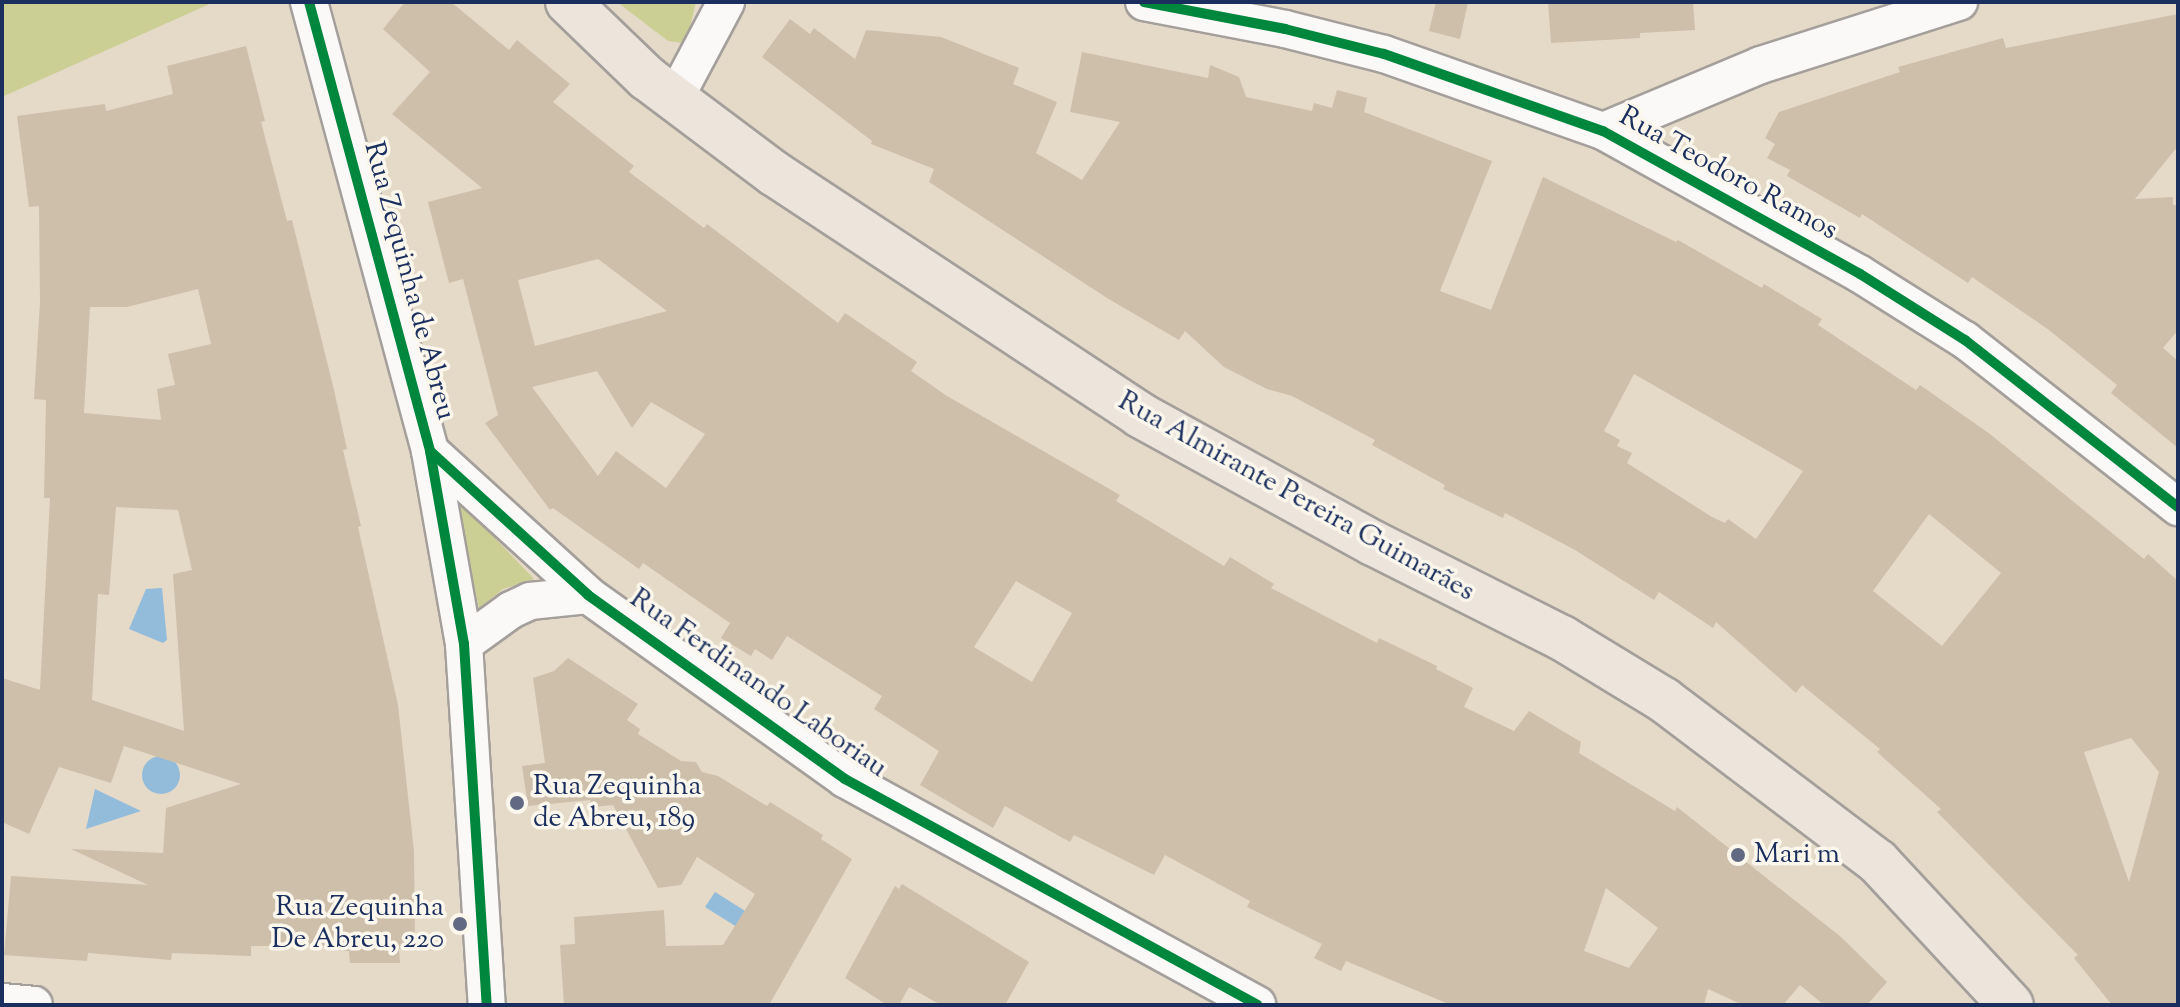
<!DOCTYPE html>
<html>
<head>
<meta charset="utf-8">
<style>
  body { margin:0 }
  #map { position:relative; width:2180px; height:1007px; overflow:hidden; background:#e5d9c8; font-family:"Sorts Mill Goudy",serif }
  div>[style] { position:absolute }
  .green>* { inset:0; background:#cccf94 }
  .water>* { inset:0; background:#93bcdb }
  .round { border-radius:50% }
  .building>* { inset:0; background:#cebfab }
  .roads { filter:drop-shadow(2px 0 #a49f9b) drop-shadow(-2px 0 #a49f9b) drop-shadow(0 2px #a49f9b) drop-shadow(0 -2px #a49f9b) }
  .minor>* { height:36px; margin:-18px; padding:0 18px; transform-origin:18px; border-radius:18px; background:#fbf9f7 }
  .major>* { height:44px; margin:-22px; padding:0 22px; transform-origin:22px; border-radius:22px; background:#ede4db }
  .cycleway>* { height:10px; margin:-5px; padding:0 5px; transform-origin:5px; border-radius:5px; background:#00873e }
  .dots>* { width:22px; height:22px; translate:-50% -50%; box-sizing:border-box; border:4px solid #fbf7ec; border-radius:50% }
  span { translate:-50% -50%; white-space:nowrap; text-align:center; line-height:1.15; -webkit-text-stroke:7px #fbf7ec; paint-order:stroke }
  .street-label { font-size:28px; color:#1b2f5e }
  .poi-label { font-size:28px; color:#1b2f5e }
  .left { translate:0 -50%; text-align:left }
  .right { translate:-100% -50%; text-align:right }
  .frame { position:absolute; inset:0; border:4px solid #1b2f5e; pointer-events:none }
</style>
</head>
<body>
<div id="map">
  <div class="green">
    <div style="clip-path:polygon(2px 2px,214px 2px,2px 97px)"></div>
    <div style="clip-path:polygon(617px 2px,696px 2px,687px 39px,683px 43px,668px 41px)"></div>
    <div style="clip-path:polygon(454px 495px,534px 579px,503px 589px,479px 608px)"></div>
  </div>
  <div class="water">
    <div style="clip-path:polygon(162px 588px,167px 640px,163px 643px,129px 629px,146px 589px)"></div>
    <div class="round" style="left:142px;top:756px;width:38px;height:38px"></div>
    <div style="clip-path:polygon(95px 789px,141px 811px,86px 829px)"></div>
    <div style="clip-path:polygon(715px 892px,750px 914px,740px 929px,705px 907px)"></div>
  </div>
  <div class="building">
    <div style="clip-path:polygon(evenodd,405px 2px,451px 2px,509px 50px,517px 40px,570px 84px,553px 102px,634px 166px,629px 172px,704px 228px,707px 224px,838px 323px,845px 313px,917px 362px,911px 371px,947px 396px,1120px 495px,1116px 501px,1224px 566px,1230px 557px,1274px 584px,1271px 588px,1377px 643px,1379px 638px,1437px 666px,1436px 669px,1473px 688px,1464px 707px,1514px 731px,1529px 711px,1581px 742px,1579px 753px,1675px 811px,1677px 807px,1841px 937px,1887px 982px,1867px 1005px,1824px 1005px,1800px 985px,1783px 1005px,1743px 1005px,1708px 989px,1704px 1005px,1451px 1005px,1346px 961px,1341px 971px,1314px 958px,1322px 944px,1247px 907px,1250px 901px,1165px 855px,1154px 875px,1074px 835px,1070px 842px,1005px 806px,993px 828px,920px 785px,939px 751px,874px 709px,882px 696px,787px 636px,772px 660px,755px 649px,751px 656px,721px 638px,730px 623px,643px 563px,639px 569px,553px 508px,550px 510px,485px 423px,498px 415px,463px 279px,449px 283px,428px 202px,482px 188px,392px 114px,430px 72px,383px 29px,405px 2px,598px 259px,667px 311px,535px 346px,518px 280px,598px 259px,405px 2px,597px 371px,632px 428px,651px 402px,705px 434px,666px 488px,616px 451px,598px 476px,532px 387px,597px 371px,405px 2px,1016px 581px,1072px 613px,1032px 682px,974px 647px,1016px 581px,405px 2px,1606px 888px,1658px 928px,1629px 968px,1584px 951px,1606px 888px)"></div>
    <div style="clip-path:polygon(1436px 2px,1468px 2px,1460px 39px,1429px 31px)"></div>
    <div style="clip-path:polygon(1548px 2px,1693px 2px,1695px 30px,1640px 33px,1640px 38px,1551px 43px)"></div>
    <div style="clip-path:polygon(2178px 14px,2178px 146px,2135px 199px,2173px 197px,2173px 205px,2178px 205px,2178px 330px,2163px 348px,2178px 361px,2178px 448px,2111px 393px,2117px 385px,2049px 330px,1972px 277px,1968px 283px,1862px 214px,1860px 218px,1787px 176px,1790px 170px,1767px 158px,1775px 144px,1765px 138px,1779px 112px,1900px 72px,1898px 67px,2003px 38px,2006px 48px)"></div>
    <div style="clip-path:polygon(evenodd,790px 19px,810px 34px,814px 28px,855px 59px,866px 30px,941px 37px,1019px 68px,1013px 84px,1057px 102px,1036px 153px,1082px 180px,1120px 122px,1070px 112px,1082px 52px,1208px 78px,1210px 65px,1239px 77px,1246px 97px,1312px 111px,1314px 103px,1332px 108px,1337px 90px,1367px 98px,1364px 112px,1492px 161px,1440px 291px,1491px 310px,1543px 177px,1676px 242px,1678px 240px,1762px 288px,1764px 284px,1822px 319px,1818px 325px,1916px 390px,1920px 385px,1990px 434px,2144px 559px,2148px 554px,2178px 581px,2178px 1005px,2112px 1005px,2074px 958px,2078px 955px,1937px 812px,1941px 809px,1877px 752px,1880px 749px,1802px 685px,1796px 693px,1716px 622px,1713px 628px,1659px 592px,1654px 600px,1575px 550px,1505px 513px,1503px 518px,1443px 489px,1445px 485px,1372px 445px,1375px 440px,1292px 396px,1267px 389px,1224px 367px,1185px 331px,1179px 340px,1107px 298px,929px 182px,934px 169px,871px 144px,872px 141px,762px 57px,790px 19px,1634px 374px,1803px 471px,1756px 539px,1728px 519px,1725px 523px,1712px 517px,1627px 463px,1632px 453px,1617px 446px,1620px 440px,1604px 431px,1634px 374px,790px 19px,1929px 514px,2001px 573px,1942px 646px,1873px 591px,1929px 514px,790px 19px,2131px 738px,2159px 772px,2129px 882px,2084px 752px,2131px 738px)"></div>
    <div style="clip-path:polygon(evenodd,246px 46px,265px 121px,261px 122px,287px 221px,292px 220px,334px 390px,347px 449px,343px 450px,361px 526px,358px 527px,398px 705px,414px 851px,415px 948px,399px 949px,400px 963px,350px 963px,349px 951px,332px 950px,332px 946px,251px 946px,251px 956px,172px 953px,171px 960px,88px 953px,87px 961px,4px 955px,11px 876px,148px 885px,71px 849px,163px 853px,166px 808px,241px 784px,124px 746px,111px 783px,59px 767px,29px 834px,2px 822px,2px 678px,40px 690px,50px 498px,44px 498px,46px 400px,34px 399px,40px 302px,39px 206px,29px 207px,17px 116px,105px 104px,106px 111px,173px 94px,167px 66px,246px 46px,198px 289px,211px 344px,168px 354px,175px 385px,157px 389px,161px 420px,84px 413px,90px 307px,127px 307px,198px 289px,246px 46px,116px 507px,178px 510px,192px 570px,173px 574px,184px 731px,92px 700px,98px 594px,109px 595px,116px 507px)"></div>
    <div style="clip-path:polygon(568px 658px,638px 704px,627px 720px,640px 729px,638px 734px,681px 761px,696px 762px,702px 772px,718px 776px,767px 806px,770px 802px,823px 835px,821px 839px,852px 859px,769px 1005px,564px 1005px,560px 945px,575px 944px,574px 917px,664px 910px,666px 946px,723px 945px,755px 894px,697px 857px,681px 885px,658px 888px,613px 805px,592px 807px,590px 800px,528px 806px,522px 766px,545px 763px,533px 678px,554px 671px)"></div>
    <div style="clip-path:polygon(902px 884px,1029px 962px,1005px 1005px,941px 1005px,909px 987px,899px 1005px,887px 1005px,845px 978px,895px 886px,899px 889px)"></div>
  </div>
  <div class="roads">
    <div class="minor">
      <div style="left:309px;top:2px;width:465px;rotate:74.9deg"></div>
      <div style="left:430px;top:451px;width:196px;rotate:80deg"></div>
      <div style="left:464px;top:644px;width:362px;rotate:86.4deg"></div>
      <div style="left:1144px;top:2px;width:144px;rotate:10.8deg"></div>
      <div style="left:1285px;top:29px;width:102px;rotate:14.2deg"></div>
      <div style="left:1384px;top:54px;width:232px;rotate:19.4deg"></div>
      <div style="left:1603px;top:131px;width:294px;rotate:29.1deg"></div>
      <div style="left:1860px;top:274px;width:124px;rotate:32.2deg"></div>
      <div style="left:1965px;top:340px;width:271px;rotate:38.1deg"></div>
      <div style="left:674px;top:100px;width:111px;rotate:-62deg"></div>
      <div style="left:1603px;top:131px;width:171px;rotate:-22.7deg"></div>
      <div style="left:1761px;top:65px;width:208px;rotate:-17.7deg"></div>
      <div style="left:430px;top:451px;width:214px;rotate:42.3deg"></div>
      <div style="left:588px;top:595px;width:316px;rotate:35.6deg"></div>
      <div style="left:845px;top:779px;width:470px;rotate:28.7deg"></div>
      <div style="left:464px;top:644px;width:58px;rotate:-35.9deg"></div>
      <div style="left:511px;top:610px;width:21px;rotate:-25deg"></div>
      <div style="left:530px;top:601px;width:58px;rotate:-5.9deg"></div>
      <div style="left:2px;top:1002px;width:32px;rotate:5deg"></div>
    </div>
    <div class="major">
      <div style="left:568px;top:2px;width:110px;rotate:43.9deg"></div>
      <div style="left:647px;top:78px;width:160px;rotate:36.9deg"></div>
      <div style="left:775px;top:174px;width:437px;rotate:33.4deg"></div>
      <div style="left:1140px;top:415px;width:266px;rotate:28.8deg"></div>
      <div style="left:1373px;top:543px;width:212px;rotate:26.7deg"></div>
      <div style="left:1562px;top:638px;width:119px;rotate:31.3deg"></div>
      <div style="left:1664px;top:700px;width:268px;rotate:37.1deg"></div>
      <div style="left:1878px;top:862px;width:195px;rotate:47.1deg"></div>
    </div>
  </div>
  <div class="cycleway">
    <div style="left:309px;top:2px;width:465px;rotate:74.9deg"></div>
    <div style="left:430px;top:451px;width:196px;rotate:80deg"></div>
    <div style="left:464px;top:644px;width:362px;rotate:86.4deg"></div>
    <div style="left:1144px;top:2px;width:144px;rotate:10.8deg"></div>
    <div style="left:1285px;top:29px;width:102px;rotate:14.2deg"></div>
    <div style="left:1384px;top:54px;width:232px;rotate:19.4deg"></div>
    <div style="left:1603px;top:131px;width:294px;rotate:29.1deg"></div>
    <div style="left:1860px;top:274px;width:124px;rotate:32.2deg"></div>
    <div style="left:1965px;top:340px;width:271px;rotate:38.1deg"></div>
    <div style="left:430px;top:451px;width:214px;rotate:42.3deg"></div>
    <div style="left:588px;top:595px;width:316px;rotate:35.6deg"></div>
    <div style="left:845px;top:779px;width:470px;rotate:28.7deg"></div>
  </div>
  <div class="dots">
    <div style="left:517px;top:803px;background:#626a83"></div>
    <div style="left:1738px;top:855px;background:#626a83"></div>
    <div style="left:460px;top:924px;background:#626a83"></div>
  </div>
  <div class="street-label">
    <span style="left:1728px;top:174px;rotate:29deg">Rua Teodoro Ramos</span>
    <span style="left:409px;top:281px;rotate:75deg">Rua Zequinha de Abreu</span>
    <span style="left:1296px;top:497px;rotate:29deg">Rua Almirante Pereira Guimarães</span>
    <span style="left:758px;top:684px;rotate:35deg">Rua Ferdinando Laboriau</span>
  </div>
  <div class="poi-label">
    <span class="left" style="left:533px;top:803px">Rua Zequinha<br>de Abreu, 189</span>
    <span class="left" style="left:1754px;top:855px">Mari m</span>
    <span class="right" style="left:444px;top:924px">Rua Zequinha<br>De Abreu, 220</span>
  </div>
  <div class="frame"></div>
</div>
</body>
</html>
